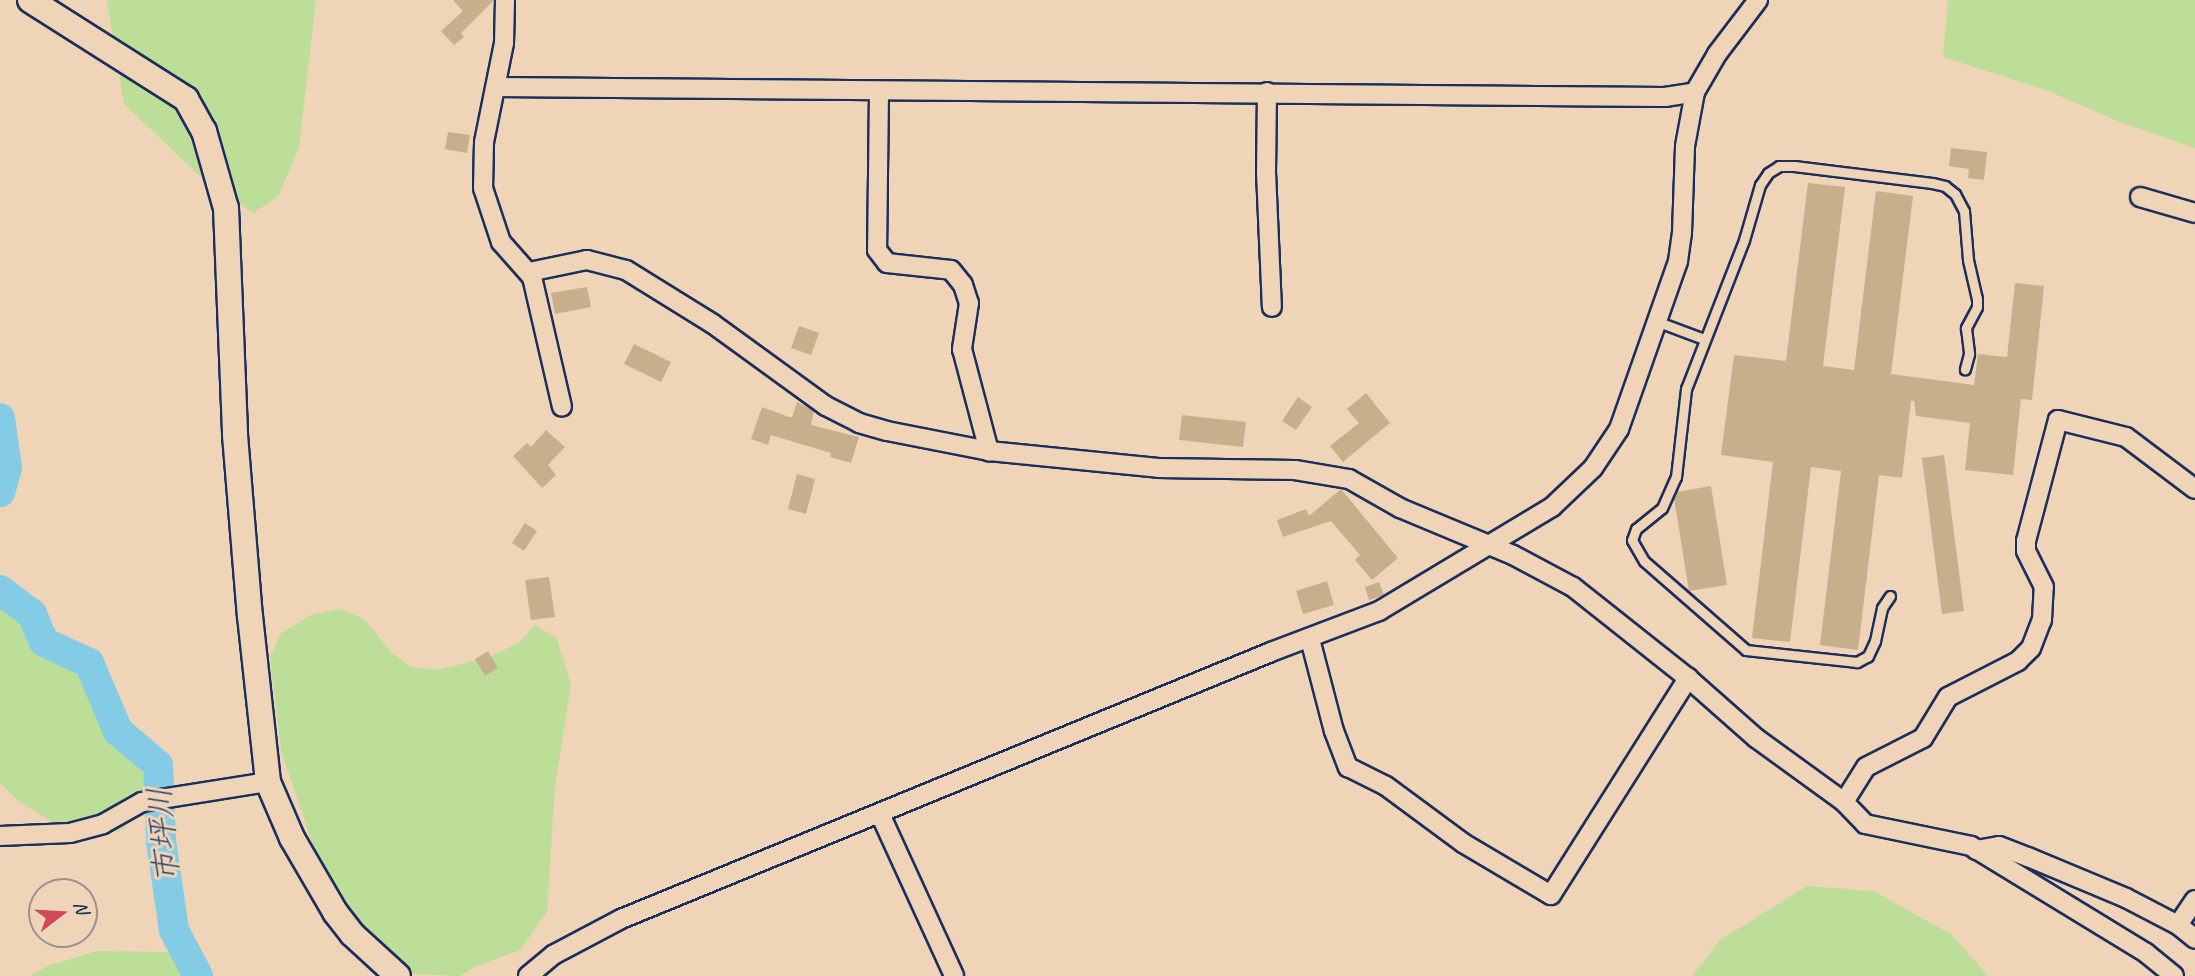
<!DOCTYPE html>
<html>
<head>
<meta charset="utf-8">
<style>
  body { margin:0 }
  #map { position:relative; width:2195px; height:976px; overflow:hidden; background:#f0d4b7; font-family:Caveat,"Klee One",sans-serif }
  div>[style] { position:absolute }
  .green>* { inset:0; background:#bcde98 }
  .river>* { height:30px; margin:-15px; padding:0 15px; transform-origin:15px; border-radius:15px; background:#84cbe5 }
  .building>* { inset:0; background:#c7af8c }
  .roads { filter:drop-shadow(2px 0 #1b2f5e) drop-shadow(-2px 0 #1b2f5e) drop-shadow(0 2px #1b2f5e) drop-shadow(0 -2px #1b2f5e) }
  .lane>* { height:9px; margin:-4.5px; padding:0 4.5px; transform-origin:4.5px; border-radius:4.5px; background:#f0d4b7 }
  .street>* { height:18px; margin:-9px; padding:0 9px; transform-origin:9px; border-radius:9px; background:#f0d4b7 }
  .secondary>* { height:24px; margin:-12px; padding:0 12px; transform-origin:12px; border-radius:12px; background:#f0d4b7 }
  span { translate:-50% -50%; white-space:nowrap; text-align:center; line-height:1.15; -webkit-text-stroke:6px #f0d4b7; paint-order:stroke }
  .water-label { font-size:32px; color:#2b4672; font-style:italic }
  .north { position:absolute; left:28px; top:878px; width:70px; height:70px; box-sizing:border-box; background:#f0d4b7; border:2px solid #9b9293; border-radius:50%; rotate:73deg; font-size:19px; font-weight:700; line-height:28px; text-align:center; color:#1b2f5e }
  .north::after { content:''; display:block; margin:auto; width:24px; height:32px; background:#d1495b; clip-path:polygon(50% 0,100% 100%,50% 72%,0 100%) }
</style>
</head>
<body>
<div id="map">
  <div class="green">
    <div style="clip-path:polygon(107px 0,316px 0,299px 148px,278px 196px,254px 213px,200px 176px,124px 104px)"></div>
    <div style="clip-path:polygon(1948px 0,2195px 0,2195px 148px,2120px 122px,2046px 90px,1943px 57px)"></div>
    <div style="clip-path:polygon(0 603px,17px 614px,50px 652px,92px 678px,117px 732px,144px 776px,143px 801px,123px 830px,100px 834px,64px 829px,17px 800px,0 783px)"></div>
    <div style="clip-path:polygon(340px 609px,364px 619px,391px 652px,410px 667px,437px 670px,486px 658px,519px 643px,535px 625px,557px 639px,571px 685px,555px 786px,547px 912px,520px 950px,474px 967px,460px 976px,414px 974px,329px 892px,281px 751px,270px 657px,281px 633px,311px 615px)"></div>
    <div style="clip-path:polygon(1807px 886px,1873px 891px,1951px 934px,1988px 976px,1692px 976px,1720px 940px)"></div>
    <div style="clip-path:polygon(97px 951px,171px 952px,182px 956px,196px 976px,30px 976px,47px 966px)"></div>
  </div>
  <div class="river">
    <div style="left:0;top:418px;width:50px;rotate:82deg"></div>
    <div style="left:7px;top:468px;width:25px;rotate:106deg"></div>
    <div style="left:0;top:590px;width:40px;rotate:37deg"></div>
    <div style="left:32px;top:614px;width:30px;rotate:67deg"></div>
    <div style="left:44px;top:642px;width:50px;rotate:25deg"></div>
    <div style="left:89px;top:663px;width:74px;rotate:66.9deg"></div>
    <div style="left:118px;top:731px;width:52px;rotate:40.4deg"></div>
    <div style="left:158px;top:765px;width:76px;rotate:87.7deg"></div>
    <div style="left:161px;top:841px;width:90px;rotate:81.7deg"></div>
    <div style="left:174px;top:930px;width:52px;rotate:62.4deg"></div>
  </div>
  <div class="building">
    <div style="clip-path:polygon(453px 0,494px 0,461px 33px,464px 37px,454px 45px,441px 31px,463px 11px)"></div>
    <div style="clip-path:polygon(448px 132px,470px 135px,467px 153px,445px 149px)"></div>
    <div style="clip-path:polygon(1951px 148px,1987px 152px,1984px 180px,1968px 178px,1969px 169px,1949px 166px)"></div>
    <div style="clip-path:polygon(1808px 183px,1845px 187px,1823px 366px,1854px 370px,1876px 191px,1913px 196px,1891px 374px,1974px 385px,1978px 354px,2007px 357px,2015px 283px,2044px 286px,2032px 400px,2021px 399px,2013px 475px,1965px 470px,1970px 423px,1916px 416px,1914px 401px,1911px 401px,1902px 478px,1879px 475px,1858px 650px,1820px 645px,1841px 471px,1811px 467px,1790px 642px,1752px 638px,1773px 462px,1721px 455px,1734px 355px,1786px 361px)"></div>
    <div style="clip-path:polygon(587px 287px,591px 307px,555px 314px,551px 293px)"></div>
    <div style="clip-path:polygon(799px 326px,819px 333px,811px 355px,791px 348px)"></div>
    <div style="clip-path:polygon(634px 344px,671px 362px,661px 382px,624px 364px)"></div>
    <div style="clip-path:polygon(1366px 393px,1390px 423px,1343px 462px,1330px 446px,1359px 423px,1347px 409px)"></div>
    <div style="clip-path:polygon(1298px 397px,1312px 407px,1296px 430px,1282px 421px)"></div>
    <div style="clip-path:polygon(797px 402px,814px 411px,811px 425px,859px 437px,851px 463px,830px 457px,831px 453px,771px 435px,768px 445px,751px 439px,762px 407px,789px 417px,792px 417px)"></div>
    <div style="clip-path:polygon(1182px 415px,1246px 422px,1243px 447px,1179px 440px)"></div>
    <div style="clip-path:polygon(546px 430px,565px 447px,548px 465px,556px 475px,542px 488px,513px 456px,527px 443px,531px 447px)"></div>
    <div style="clip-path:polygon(1944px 455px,1964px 611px,1942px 614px,1922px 458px)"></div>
    <div style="clip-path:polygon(797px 474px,815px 479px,806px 514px,788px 509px)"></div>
    <div style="clip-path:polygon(1711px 486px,1727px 585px,1689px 591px,1674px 498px,1677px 492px)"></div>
    <div style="clip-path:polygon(1341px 489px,1398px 558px,1372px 580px,1355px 560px,1360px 555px,1331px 521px,1283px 537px,1277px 520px,1306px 509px,1309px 516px)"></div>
    <div style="clip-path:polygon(525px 523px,537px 531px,524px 551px,512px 543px)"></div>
    <div style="clip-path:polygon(549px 577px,555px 617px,531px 620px,525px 580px)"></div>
    <div style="clip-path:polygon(1327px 581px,1334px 605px,1303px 614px,1296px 591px)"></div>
    <div style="clip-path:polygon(1379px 582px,1384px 595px,1369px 600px,1365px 587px)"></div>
    <div style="clip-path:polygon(488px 651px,498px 668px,485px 676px,475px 659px)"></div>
  </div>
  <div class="roads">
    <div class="lane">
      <div style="left:1656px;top:321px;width:51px;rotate:20.6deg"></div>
      <div style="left:1890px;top:596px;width:14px;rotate:124deg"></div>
      <div style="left:1882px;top:608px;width:34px;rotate:102deg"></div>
      <div style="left:1875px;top:641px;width:17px;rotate:115deg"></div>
      <div style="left:1868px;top:656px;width:13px;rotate:151deg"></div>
      <div style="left:1857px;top:662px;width:112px;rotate:-173.8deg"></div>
      <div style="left:1746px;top:650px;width:135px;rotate:-138.9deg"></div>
      <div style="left:1644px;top:561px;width:24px;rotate:-120deg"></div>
      <div style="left:1632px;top:540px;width:12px;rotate:-70deg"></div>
      <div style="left:1636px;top:529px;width:33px;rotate:-39deg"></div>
      <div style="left:1662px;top:508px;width:34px;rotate:-66deg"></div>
      <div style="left:1676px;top:477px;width:89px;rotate:-83.5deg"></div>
      <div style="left:1686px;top:389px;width:160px;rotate:-68.7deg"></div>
      <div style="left:1744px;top:240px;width:57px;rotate:-73.8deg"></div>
      <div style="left:1760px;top:185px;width:14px;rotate:-56deg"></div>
      <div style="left:1768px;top:173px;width:13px;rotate:-32deg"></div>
      <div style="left:1779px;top:166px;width:15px"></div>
      <div style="left:1794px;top:166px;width:139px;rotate:7deg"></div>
      <div style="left:1932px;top:183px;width:13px;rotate:13deg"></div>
      <div style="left:1945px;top:186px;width:13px;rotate:39deg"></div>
      <div style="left:1955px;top:194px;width:19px;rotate:62deg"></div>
      <div style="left:1964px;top:211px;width:49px;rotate:85.3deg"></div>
      <div style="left:1968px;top:260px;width:40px;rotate:77deg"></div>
      <div style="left:1977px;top:299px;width:8px;rotate:90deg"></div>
      <div style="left:1977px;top:307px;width:24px;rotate:118deg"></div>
      <div style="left:1966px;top:328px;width:26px;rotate:83deg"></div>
      <div style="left:1969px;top:354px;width:16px;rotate:105deg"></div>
    </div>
    <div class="street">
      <div style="left:505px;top:0;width:43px;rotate:91.3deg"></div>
      <div style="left:504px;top:43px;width:101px;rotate:101.4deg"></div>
      <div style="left:484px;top:142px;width:46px;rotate:91.2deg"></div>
      <div style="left:483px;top:188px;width:57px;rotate:71.6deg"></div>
      <div style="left:501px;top:242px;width:47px;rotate:48.5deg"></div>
      <div style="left:532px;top:277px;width:133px;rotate:77deg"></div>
      <div style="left:496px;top:87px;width:1169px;rotate:0.49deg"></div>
      <div style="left:1665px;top:97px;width:30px;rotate:-9deg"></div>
      <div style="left:879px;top:92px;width:158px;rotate:90.7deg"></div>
      <div style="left:877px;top:250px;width:16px;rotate:52deg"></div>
      <div style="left:887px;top:263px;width:64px;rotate:6.2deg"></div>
      <div style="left:951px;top:270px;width:19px;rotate:51deg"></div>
      <div style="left:963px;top:285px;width:19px;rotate:72deg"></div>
      <div style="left:969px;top:303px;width:47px;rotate:98.7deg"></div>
      <div style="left:962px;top:349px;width:106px;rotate:75.2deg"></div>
      <div style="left:1267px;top:92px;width:80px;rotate:90.7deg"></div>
      <div style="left:1266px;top:172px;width:135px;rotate:87.5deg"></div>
      <div style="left:2140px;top:197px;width:57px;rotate:16.2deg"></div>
      <div style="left:529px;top:272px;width:59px;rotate:-11.7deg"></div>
      <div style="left:587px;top:260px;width:40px;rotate:14.4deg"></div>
      <div style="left:626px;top:270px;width:102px;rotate:31.8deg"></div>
      <div style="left:713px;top:324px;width:140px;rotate:36deg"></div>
      <div style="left:826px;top:406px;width:37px;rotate:27deg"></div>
      <div style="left:859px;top:423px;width:29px;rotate:16deg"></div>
      <div style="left:887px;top:431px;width:104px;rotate:11.1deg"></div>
      <div style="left:989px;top:451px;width:170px;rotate:5.7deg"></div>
      <div style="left:1158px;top:468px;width:137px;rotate:0.8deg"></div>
      <div style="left:1295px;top:470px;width:55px;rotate:9.5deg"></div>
      <div style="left:1349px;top:479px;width:59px;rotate:29.6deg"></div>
      <div style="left:1400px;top:508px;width:122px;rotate:22.6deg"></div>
      <div style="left:1513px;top:555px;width:68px;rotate:28.1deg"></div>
      <div style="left:1573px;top:587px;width:147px;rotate:38.4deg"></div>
      <div style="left:1688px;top:678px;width:91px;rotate:41.4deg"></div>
      <div style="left:1756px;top:738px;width:109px;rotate:36deg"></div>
      <div style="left:1844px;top:802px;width:30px;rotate:46deg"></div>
      <div style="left:1865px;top:824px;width:108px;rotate:11.7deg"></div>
      <div style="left:1971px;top:846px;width:205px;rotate:31.4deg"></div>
      <div style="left:2146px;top:953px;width:36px;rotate:39deg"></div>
      <div style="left:1310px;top:639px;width:95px;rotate:75.4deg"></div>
      <div style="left:1334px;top:731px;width:39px;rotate:69deg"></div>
      <div style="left:1348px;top:767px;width:42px;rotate:26.6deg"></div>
      <div style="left:1386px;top:786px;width:96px;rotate:36.5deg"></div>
      <div style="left:1463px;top:843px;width:102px;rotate:30.6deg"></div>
      <div style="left:1551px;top:895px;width:257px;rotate:-57.7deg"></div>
      <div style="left:1844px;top:802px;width:41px;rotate:-57.8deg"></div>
      <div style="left:1866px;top:767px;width:64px;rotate:-27deg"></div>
      <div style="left:1923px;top:738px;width:48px;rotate:-58.6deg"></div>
      <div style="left:1948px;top:697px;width:79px;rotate:-27.2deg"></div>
      <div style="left:2018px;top:661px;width:18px;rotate:-45deg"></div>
      <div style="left:2031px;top:648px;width:30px;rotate:-69deg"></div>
      <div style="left:2042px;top:620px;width:33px;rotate:-87deg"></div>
      <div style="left:2044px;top:587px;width:40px;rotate:-116.6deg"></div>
      <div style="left:2026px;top:551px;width:10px;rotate:-90deg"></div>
      <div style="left:2026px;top:541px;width:125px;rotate:-75.2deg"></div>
      <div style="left:2058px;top:420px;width:70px;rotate:14deg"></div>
      <div style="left:2126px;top:437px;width:86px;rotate:37deg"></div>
      <div style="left:880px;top:814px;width:178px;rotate:65.4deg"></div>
      <div style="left:0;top:836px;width:70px;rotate:-2.5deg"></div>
      <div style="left:70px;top:833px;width:34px;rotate:-15deg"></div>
      <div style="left:103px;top:824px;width:45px;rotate:-29.4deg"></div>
      <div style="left:142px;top:802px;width:128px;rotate:-9deg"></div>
      <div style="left:1976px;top:850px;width:23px;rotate:-10deg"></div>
      <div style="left:1999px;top:846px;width:31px;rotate:21deg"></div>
      <div style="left:2028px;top:857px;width:106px;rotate:22.7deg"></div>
      <div style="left:2126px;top:898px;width:59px;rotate:27.4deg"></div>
      <div style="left:2178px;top:925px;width:22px;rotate:39deg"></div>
      <div style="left:2178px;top:925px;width:30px;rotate:-56deg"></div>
      <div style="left:528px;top:976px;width:33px;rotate:-40deg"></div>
      <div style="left:553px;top:955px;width:77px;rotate:-27.9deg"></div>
      <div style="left:621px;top:919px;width:703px;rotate:-22.33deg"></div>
      <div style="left:1271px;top:652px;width:116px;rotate:-20.8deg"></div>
      <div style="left:1379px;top:611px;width:202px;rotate:-31deg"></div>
      <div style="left:1552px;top:507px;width:57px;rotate:-43.6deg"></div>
      <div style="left:1593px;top:468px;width:47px;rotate:-56.3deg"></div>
      <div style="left:1619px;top:429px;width:178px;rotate:-70.6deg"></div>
      <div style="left:1678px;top:261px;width:28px;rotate:-82deg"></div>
      <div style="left:1682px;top:233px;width:87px;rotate:-88deg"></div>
      <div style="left:1685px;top:146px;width:55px;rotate:-79.5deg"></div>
      <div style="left:1695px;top:92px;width:44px;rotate:-59.9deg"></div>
      <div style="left:1717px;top:54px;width:68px;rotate:-52.8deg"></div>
    </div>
    <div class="secondary">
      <div style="left:30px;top:0;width:185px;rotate:32.4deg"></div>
      <div style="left:186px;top:99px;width:37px;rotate:61deg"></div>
      <div style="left:204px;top:131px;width:80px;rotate:74.1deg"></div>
      <div style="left:226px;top:208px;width:227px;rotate:87.7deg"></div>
      <div style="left:235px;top:435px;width:182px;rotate:85.3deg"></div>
      <div style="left:250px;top:616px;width:167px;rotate:83.8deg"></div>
      <div style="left:268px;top:782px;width:61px;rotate:66.8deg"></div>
      <div style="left:292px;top:838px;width:86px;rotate:59.8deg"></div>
      <div style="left:335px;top:912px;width:28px;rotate:52deg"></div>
      <div style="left:352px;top:934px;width:62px;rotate:42.4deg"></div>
    </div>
  </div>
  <div class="water-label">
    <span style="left:164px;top:835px;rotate:-95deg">市坪川</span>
  </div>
  <div class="north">N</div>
</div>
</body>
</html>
